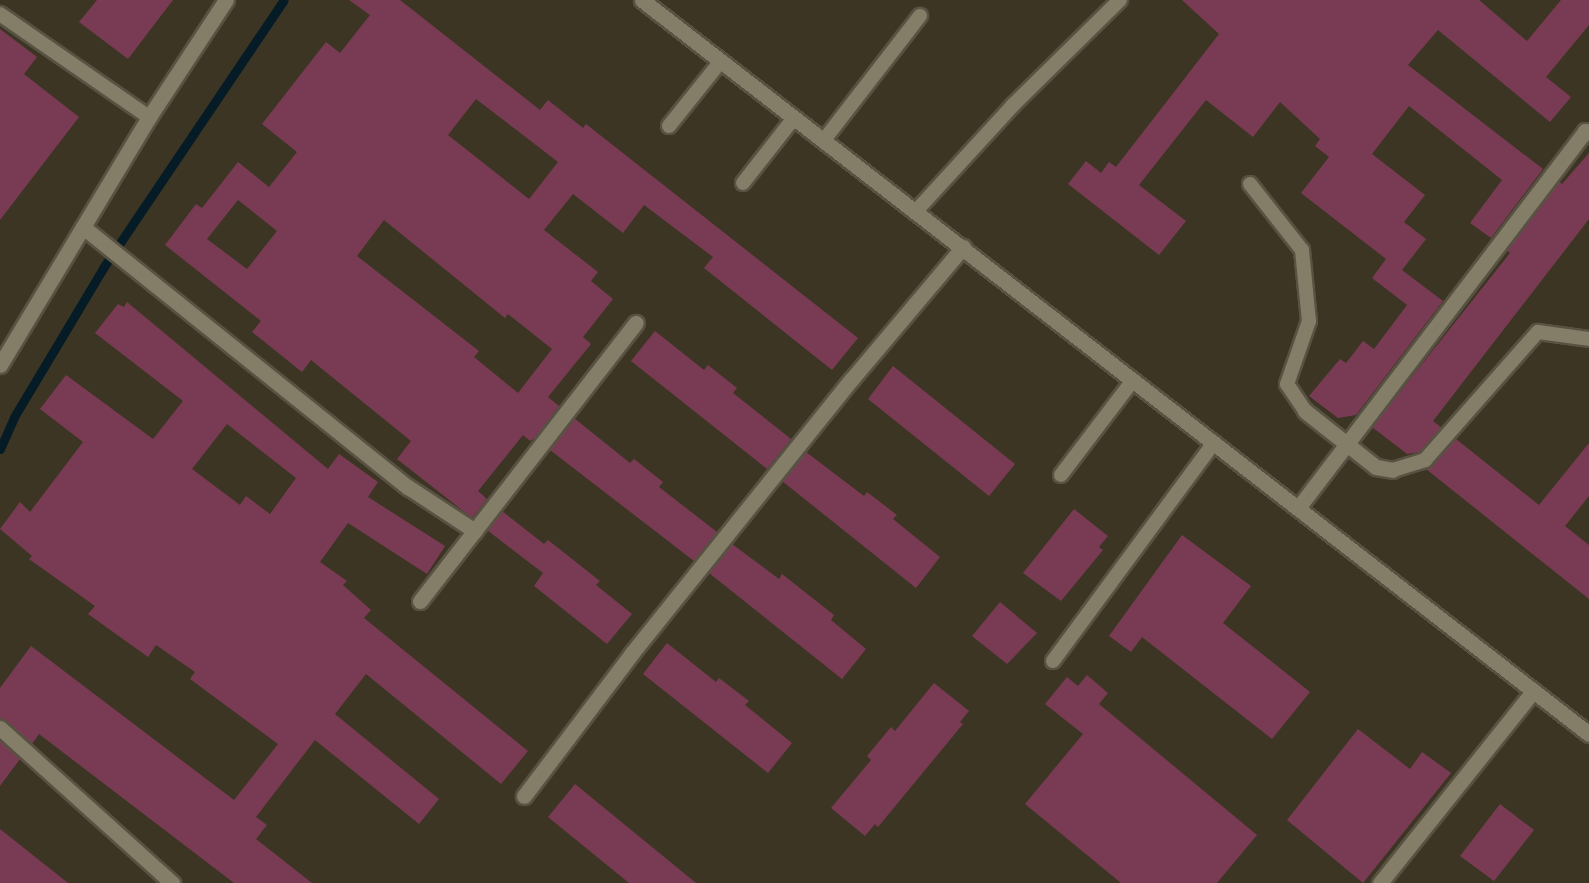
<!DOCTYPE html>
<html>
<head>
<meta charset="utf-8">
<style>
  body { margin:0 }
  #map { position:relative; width:1589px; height:883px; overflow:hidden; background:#3c3523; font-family:"Open Sans",sans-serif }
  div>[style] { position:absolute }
  .stream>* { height:9px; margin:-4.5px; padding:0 4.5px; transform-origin:4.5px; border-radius:4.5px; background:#051c27 }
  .building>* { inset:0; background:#793b54 }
  .roads { filter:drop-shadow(2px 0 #585243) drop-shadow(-2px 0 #585243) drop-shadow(0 2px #585243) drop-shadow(0 -2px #585243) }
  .service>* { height:14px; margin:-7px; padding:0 7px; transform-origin:7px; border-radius:7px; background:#847d68 }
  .minor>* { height:15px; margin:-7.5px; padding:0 7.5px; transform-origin:7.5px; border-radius:7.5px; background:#847d68 }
  .tertiary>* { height:15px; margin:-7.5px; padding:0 7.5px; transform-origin:7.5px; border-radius:7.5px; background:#847d68 }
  span { translate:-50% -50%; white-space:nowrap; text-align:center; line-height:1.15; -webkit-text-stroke:6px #312b19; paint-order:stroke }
</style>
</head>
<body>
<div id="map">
  <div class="stream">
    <div style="left:0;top:449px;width:35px;rotate:-66deg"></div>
    <div style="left:14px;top:417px;width:174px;rotate:-59.1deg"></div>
    <div style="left:103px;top:268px;width:323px;rotate:-56deg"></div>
  </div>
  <div class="building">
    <div style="clip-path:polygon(97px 0,173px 0,128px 59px,79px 22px)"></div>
    <div style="clip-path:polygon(evenodd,349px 0,400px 0,540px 110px,548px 100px,583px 128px,586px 124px,858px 338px,832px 370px,704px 268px,713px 257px,644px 205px,623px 233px,573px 194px,544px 230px,598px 272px,591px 281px,613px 299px,583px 337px,591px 344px,548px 397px,559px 406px,535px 438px,530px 441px,523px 435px,478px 491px,487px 499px,472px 518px,467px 514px,397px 459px,411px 441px,311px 360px,302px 372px,252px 332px,261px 321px,165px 245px,196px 204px,202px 208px,238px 162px,269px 187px,297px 152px,262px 124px,326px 42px,340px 53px,370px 15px,349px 0,476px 99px,558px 162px,529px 199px,448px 135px,476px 99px,349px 0,238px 200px,277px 231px,247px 269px,207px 239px,238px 200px,349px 0,384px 220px,505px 318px,508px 314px,552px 349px,518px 393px,474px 357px,479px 351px,357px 256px,384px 220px)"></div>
    <div style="clip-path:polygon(1182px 0,1479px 0,1527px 41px,1561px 0,1589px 0,1589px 25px,1546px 77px,1571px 97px,1550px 122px,1438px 30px,1408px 65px,1543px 169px,1491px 238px,1470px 223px,1502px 180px,1409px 106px,1372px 154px,1425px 195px,1404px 222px,1426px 239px,1402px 270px,1443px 301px,1356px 415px,1338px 418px,1309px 396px,1340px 359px,1346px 363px,1363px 341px,1374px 349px,1407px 305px,1372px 278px,1386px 259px,1301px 193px,1329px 157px,1315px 146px,1320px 139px,1280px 102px,1253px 137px,1206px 100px,1139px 185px,1186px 221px,1159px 255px,1068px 184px,1086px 161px,1101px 173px,1109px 162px,1116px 167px,1219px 34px)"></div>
    <div style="clip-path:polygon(0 29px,37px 57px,24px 74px,79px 117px,0 220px)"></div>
    <div style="clip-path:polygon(1589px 153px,1589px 219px,1433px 421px,1442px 428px,1420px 452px,1407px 454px,1372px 427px,1510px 253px,1507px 250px,1559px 181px,1562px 184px)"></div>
    <div style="clip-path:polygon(evenodd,127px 302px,328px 469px,339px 454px,378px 482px,368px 497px,445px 546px,427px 574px,348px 523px,320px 562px,347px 581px,343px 585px,371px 610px,364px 618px,528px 751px,501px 784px,366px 674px,335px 714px,439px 799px,419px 824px,315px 740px,256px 817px,267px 825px,256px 839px,312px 883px,234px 883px,39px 734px,32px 744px,0 718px,0 688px,31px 646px,234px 800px,278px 744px,190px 679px,195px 672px,156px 645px,148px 657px,88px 614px,95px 606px,29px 559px,32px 556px,0 529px,20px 502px,30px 512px,83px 442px,40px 409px,66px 375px,153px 439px,183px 401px,95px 333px,118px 304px,124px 307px,127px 302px,227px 424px,296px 478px,270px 514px,246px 496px,240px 505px,192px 469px,227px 424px)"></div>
    <div style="clip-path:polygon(655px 331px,704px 370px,708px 365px,737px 388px,733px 393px,791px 439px,767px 469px,631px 361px)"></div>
    <div style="clip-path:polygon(893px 366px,1015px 464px,989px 496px,868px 399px)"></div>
    <div style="clip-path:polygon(574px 418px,630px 463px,634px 459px,663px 482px,659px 487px,717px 532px,694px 561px,550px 450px)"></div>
    <div style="clip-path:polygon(1456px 439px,1539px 505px,1589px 443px,1589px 496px,1565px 526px,1589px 545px,1589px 599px,1426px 469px)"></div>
    <div style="clip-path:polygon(806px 452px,864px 496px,867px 492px,897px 515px,893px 519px,940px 557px,916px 588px,782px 481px)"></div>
    <div style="clip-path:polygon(1074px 509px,1108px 536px,1099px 547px,1103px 550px,1061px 601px,1023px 573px)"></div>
    <div style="clip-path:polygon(502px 511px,544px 544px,548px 540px,600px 581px,596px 585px,632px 614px,607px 644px,534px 586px,543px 573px,487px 530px)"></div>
    <div style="clip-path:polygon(1182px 535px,1251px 586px,1223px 623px,1310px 692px,1272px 739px,1142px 637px,1131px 652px,1109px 636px)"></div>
    <div style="clip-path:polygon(732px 544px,779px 579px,782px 574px,834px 615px,831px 620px,866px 649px,842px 679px,709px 573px)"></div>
    <div style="clip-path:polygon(1000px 602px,1037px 633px,1007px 664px,972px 636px)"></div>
    <div style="clip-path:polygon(667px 643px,716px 682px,719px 678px,749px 701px,745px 705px,792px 743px,768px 773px,643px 674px)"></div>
    <div style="clip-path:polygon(1087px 675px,1108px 693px,1099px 704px,1257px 835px,1217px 883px,1121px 883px,1025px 804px,1083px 734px,1045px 704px,1067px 677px,1078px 686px)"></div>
    <div style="clip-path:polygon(934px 683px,969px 711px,960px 722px,963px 724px,878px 827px,875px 824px,865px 836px,831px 808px,871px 760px,867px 756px,891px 727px,895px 731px)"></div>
    <div style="clip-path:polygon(1358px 729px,1410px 769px,1422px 752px,1451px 773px,1363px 883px,1287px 820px)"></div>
    <div style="clip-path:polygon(0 741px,20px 759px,0 786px)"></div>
    <div style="clip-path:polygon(575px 784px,696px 883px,629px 883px,548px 817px)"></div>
    <div style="clip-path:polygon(1500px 804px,1534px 830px,1494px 881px,1460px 856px)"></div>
    <div style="clip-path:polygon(0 829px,68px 883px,0 883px)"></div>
  </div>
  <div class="roads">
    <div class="service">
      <div style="left:0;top:14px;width:181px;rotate:34.7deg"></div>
      <div style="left:669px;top:126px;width:83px;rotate:-51.3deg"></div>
      <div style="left:824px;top:140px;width:157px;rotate:-52.3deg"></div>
      <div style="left:743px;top:183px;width:83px;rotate:-51.9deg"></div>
      <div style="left:1250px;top:184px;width:84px;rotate:51.8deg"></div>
      <div style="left:1302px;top:250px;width:71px;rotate:84.4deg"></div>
      <div style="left:1309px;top:321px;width:67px;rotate:109.2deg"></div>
      <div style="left:1287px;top:384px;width:32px;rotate:56deg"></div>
      <div style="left:916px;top:211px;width:144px;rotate:-47.5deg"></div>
      <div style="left:1013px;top:105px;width:150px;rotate:-44.5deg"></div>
      <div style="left:1393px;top:470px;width:34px;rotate:-17deg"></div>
      <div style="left:1425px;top:460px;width:171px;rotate:-48.6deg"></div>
      <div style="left:1538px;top:332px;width:51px;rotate:7.8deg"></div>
      <div style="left:1061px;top:475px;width:119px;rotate:-52.8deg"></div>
      <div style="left:1053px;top:661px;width:271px;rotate:-53.6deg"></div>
    </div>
    <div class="minor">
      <div style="left:83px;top:227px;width:416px;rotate:38.7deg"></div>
      <div style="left:408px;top:487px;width:80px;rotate:33.3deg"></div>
      <div style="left:0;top:365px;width:289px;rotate:-59deg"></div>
      <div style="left:149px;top:117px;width:140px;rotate:-56.7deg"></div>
      <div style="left:1305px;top:411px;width:90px;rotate:38.3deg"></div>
      <div style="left:1376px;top:467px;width:17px;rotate:10deg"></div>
      <div style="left:1298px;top:508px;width:474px;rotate:-52.7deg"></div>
      <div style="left:1585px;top:131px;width:4px;rotate:27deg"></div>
      <div style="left:420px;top:601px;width:352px;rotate:-52.2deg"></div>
      <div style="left:0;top:728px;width:232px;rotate:42deg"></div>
      <div style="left:524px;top:796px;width:179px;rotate:-52.9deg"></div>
      <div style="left:632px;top:653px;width:350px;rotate:-51.3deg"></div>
      <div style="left:851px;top:380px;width:174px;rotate:-49.9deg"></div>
      <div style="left:1380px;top:883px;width:246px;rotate:-51.4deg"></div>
    </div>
    <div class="tertiary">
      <div style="left:642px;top:0;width:1198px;rotate:37.78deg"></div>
    </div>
  </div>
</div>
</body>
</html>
